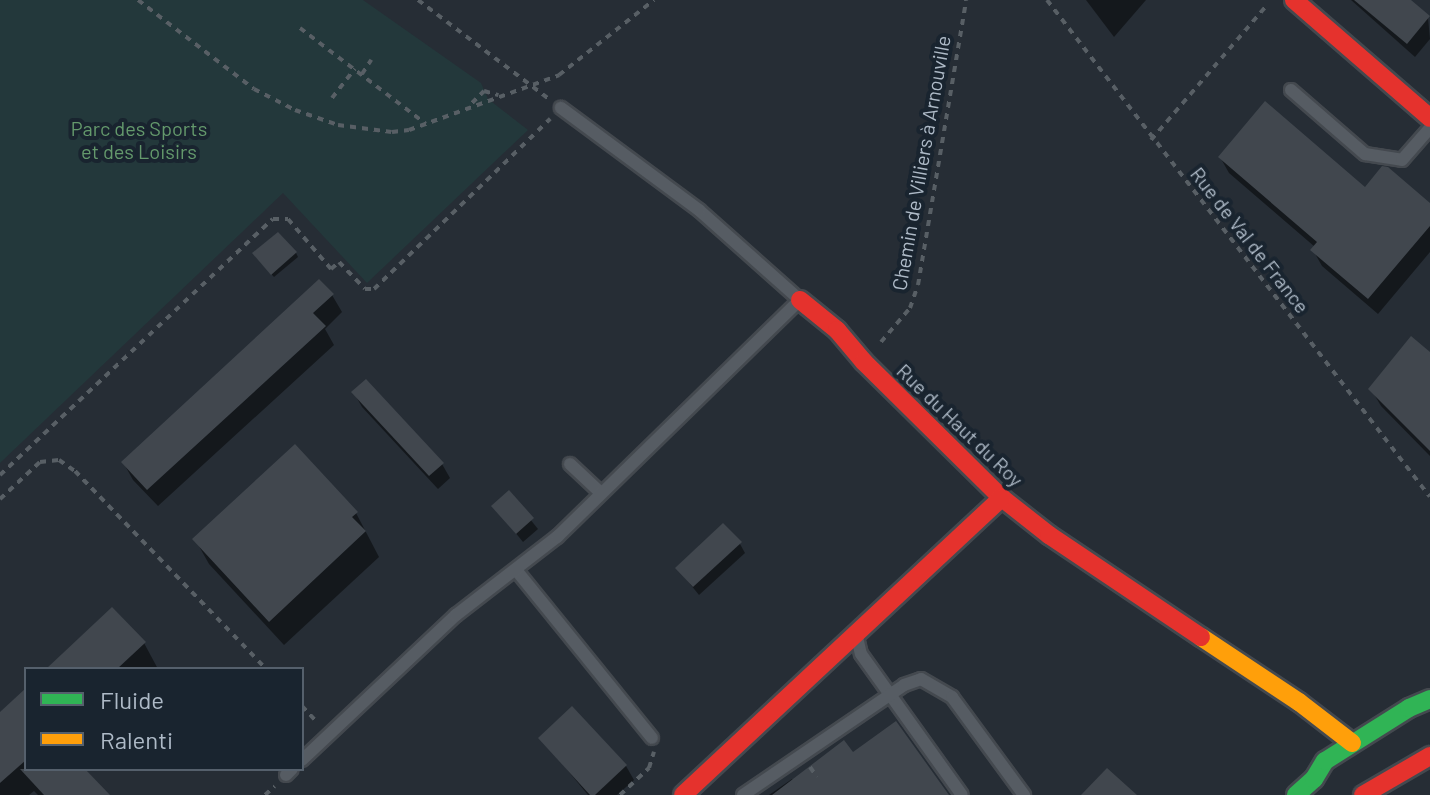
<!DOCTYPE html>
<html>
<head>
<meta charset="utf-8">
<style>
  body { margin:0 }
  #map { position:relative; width:1430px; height:795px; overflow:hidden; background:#262d35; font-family:Barlow,sans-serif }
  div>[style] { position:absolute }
  .green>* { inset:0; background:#23383b }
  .shadow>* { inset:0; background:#0007 }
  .building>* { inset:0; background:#41474e }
  .path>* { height:4px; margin-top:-2px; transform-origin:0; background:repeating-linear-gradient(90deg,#585f65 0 6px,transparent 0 12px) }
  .roads { filter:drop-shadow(2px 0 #44494f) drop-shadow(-2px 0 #44494f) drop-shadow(0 2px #44494f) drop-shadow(0 -2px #44494f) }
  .lane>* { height:12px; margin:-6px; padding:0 6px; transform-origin:6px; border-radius:6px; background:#565c63 }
  .fast>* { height:18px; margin:-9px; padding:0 9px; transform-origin:9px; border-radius:9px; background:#30b455 }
  .slow>* { height:18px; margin:-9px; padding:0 9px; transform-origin:9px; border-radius:9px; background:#ff9f0a }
  .jam>* { height:18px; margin:-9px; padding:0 9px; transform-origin:9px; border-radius:9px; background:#e5322d }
  span { translate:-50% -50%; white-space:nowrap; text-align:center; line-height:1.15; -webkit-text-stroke:8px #19242f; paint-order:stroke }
  .park-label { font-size:20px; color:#64996c }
  .street-label { font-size:20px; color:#aebac7 }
  .legend { position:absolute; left:24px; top:667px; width:280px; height:104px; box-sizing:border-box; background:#19242f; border:2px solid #55606c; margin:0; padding:10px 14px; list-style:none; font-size:24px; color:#aebac7 }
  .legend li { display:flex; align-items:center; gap:16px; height:40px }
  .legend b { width:40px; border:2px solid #55606c }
</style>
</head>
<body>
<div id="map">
  <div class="green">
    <div style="clip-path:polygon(0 0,363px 0,481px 83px,488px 99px,528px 130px,367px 283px,283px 193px,0 463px)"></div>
  </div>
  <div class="shadow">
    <div style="clip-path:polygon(1086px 0,1146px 0,1114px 37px)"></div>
    <div style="clip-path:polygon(1351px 0,1407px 0,1428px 18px,1430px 39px,1415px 57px)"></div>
    <div style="clip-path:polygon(1220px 157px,1430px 206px,1430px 252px,1378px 314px,1322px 266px,1313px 250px,1315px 247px,1229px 173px)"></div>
    <div style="clip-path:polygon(296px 253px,298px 257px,274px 277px,256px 257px)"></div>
    <div style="clip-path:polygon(332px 295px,342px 312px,325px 329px,334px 345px,158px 506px,133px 480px,123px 462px)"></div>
    <div style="clip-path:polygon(1430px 355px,1430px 456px,1381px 406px,1371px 389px)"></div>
    <div style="clip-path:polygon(354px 393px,442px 464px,450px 478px,438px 489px,362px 407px)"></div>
    <div style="clip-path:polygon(509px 493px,538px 529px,523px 542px,494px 506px)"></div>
    <div style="clip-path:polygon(356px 513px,379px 557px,284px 645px,209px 564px,195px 539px)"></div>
    <div style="clip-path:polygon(740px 544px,745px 553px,699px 595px,677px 568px)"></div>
    <div style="clip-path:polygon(144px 643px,158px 669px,49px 669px)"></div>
    <div style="clip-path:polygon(26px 691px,26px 769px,82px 769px,107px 795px,38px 795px,34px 791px,29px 795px,0 795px,0 715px)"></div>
    <div style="clip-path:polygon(541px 738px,626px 766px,634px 780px,617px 795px,588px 795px)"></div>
    <div style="clip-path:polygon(852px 754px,946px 795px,769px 795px,792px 779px,795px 781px)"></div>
  </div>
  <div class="building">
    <div style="clip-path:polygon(1354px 0,1411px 0,1430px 16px,1407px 44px)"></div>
    <div style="clip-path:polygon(1265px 101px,1365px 187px,1382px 166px,1388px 167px,1430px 203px,1430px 226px,1368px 299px,1310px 250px,1317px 242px,1218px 157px)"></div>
    <div style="clip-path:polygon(278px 232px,297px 252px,271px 275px,252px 253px)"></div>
    <div style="clip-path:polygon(319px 279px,334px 294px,313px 313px,326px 326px,147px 490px,121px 462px)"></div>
    <div style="clip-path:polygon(1411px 336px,1430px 352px,1430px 451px,1368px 389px)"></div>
    <div style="clip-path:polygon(366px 379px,444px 463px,429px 476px,351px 392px)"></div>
    <div style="clip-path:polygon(295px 444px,358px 512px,352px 517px,366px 531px,269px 622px,192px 539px)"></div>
    <div style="clip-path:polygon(509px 490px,534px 518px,516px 534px,491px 506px)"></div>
    <div style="clip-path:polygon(723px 523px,742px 542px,693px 587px,675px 568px)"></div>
    <div style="clip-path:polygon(112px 607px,146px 642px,117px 669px,46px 669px)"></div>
    <div style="clip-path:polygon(26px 688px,26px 760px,0 783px,0 712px)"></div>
    <div style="clip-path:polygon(572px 706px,627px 765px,595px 795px,590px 795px,538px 738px)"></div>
    <div style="clip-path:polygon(896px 721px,949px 795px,772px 795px,844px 740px,853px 752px)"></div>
    <div style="clip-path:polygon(1107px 768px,1137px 795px,1081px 795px)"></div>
    <div style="clip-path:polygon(20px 769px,85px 769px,110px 795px,44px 795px)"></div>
  </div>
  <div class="path">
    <div style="left:138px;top:0;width:146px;rotate:37.5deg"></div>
    <div style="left:254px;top:89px;width:46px;rotate:27.1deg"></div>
    <div style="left:295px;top:110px;width:46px;rotate:19.2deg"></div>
    <div style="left:338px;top:125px;width:54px;rotate:7.4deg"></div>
    <div style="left:392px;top:132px;width:17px;rotate:-7deg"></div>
    <div style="left:409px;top:130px;width:160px;rotate:-20.1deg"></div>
    <div style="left:559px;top:75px;width:121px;rotate:-38.3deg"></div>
    <div style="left:418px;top:0;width:166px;rotate:37.1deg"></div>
    <div style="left:1047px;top:0;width:627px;rotate:52.38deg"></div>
    <div style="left:300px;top:28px;width:158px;rotate:37.3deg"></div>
    <div style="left:362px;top:74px;width:17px;rotate:-57deg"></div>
    <div style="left:332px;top:98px;width:37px;rotate:-52deg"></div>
    <div style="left:472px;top:103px;width:17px;rotate:-45deg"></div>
    <div style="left:484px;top:91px;width:15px;rotate:16deg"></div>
    <div style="left:1151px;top:140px;width:178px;rotate:-49.3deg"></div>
    <div style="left:881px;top:342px;width:45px;rotate:-49.5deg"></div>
    <div style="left:910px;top:308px;width:24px;rotate:-71deg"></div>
    <div style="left:918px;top:285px;width:289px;rotate:-80.4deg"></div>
    <div style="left:0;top:475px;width:374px;rotate:-43.2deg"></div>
    <div style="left:273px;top:219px;width:15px"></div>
    <div style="left:288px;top:219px;width:66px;rotate:49.3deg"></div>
    <div style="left:331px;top:269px;width:11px;rotate:-41deg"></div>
    <div style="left:339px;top:262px;width:37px;rotate:46deg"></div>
    <div style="left:365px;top:289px;width:9px"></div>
    <div style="left:374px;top:289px;width:245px;rotate:-44deg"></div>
    <div style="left:0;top:499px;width:54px;rotate:-42.8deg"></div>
    <div style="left:40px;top:462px;width:19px;rotate:-6deg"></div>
    <div style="left:59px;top:460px;width:19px;rotate:35deg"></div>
    <div style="left:75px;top:471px;width:275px;rotate:46deg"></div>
    <div style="left:302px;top:706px;width:22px;rotate:47deg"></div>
    <div style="left:810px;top:767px;width:12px;rotate:55deg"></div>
    <div style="left:265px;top:795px;width:13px;rotate:-42deg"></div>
    <div style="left:620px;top:795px;width:40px;rotate:-43deg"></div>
    <div style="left:649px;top:768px;width:17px;rotate:-73deg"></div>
  </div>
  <div class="roads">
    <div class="lane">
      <div style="left:1291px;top:90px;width:98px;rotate:40.9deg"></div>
      <div style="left:1365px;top:154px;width:37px;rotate:9deg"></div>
      <div style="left:1402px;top:160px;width:43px;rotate:-48.8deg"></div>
      <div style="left:570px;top:464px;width:42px;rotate:43.1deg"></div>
      <div style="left:516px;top:570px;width:216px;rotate:51deg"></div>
      <div style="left:857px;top:637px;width:17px;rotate:77deg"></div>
      <div style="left:861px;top:654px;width:173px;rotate:54.4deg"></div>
      <div style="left:302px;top:760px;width:212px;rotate:-43.3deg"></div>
      <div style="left:456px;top:615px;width:128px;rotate:-37.7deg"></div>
      <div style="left:557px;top:537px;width:339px;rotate:-44.3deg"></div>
      <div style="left:800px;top:300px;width:135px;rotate:-138.3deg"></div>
      <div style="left:699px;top:210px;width:172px;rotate:-143.5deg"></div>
      <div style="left:286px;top:775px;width:8px;rotate:-45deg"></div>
      <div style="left:743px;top:795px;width:195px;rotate:-34.3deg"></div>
      <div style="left:904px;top:685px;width:18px;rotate:-19deg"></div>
      <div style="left:921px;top:679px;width:36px;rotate:30deg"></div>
      <div style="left:952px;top:697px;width:122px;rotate:53.7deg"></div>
    </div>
    <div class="fast">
      <div style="left:1296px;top:795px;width:24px;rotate:-42deg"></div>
      <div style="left:1314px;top:779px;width:21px;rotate:-59deg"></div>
      <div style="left:1325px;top:761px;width:99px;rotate:-32.2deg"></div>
      <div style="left:1409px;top:708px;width:23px;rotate:-23deg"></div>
    </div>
    <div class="slow">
      <div style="left:1201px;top:637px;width:118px;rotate:33.6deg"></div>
      <div style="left:1299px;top:702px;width:67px;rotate:37.7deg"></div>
    </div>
    <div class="jam">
      <div style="left:1294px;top:0;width:180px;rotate:40.9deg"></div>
      <div style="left:800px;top:300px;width:48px;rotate:39deg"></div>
      <div style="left:837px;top:330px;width:42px;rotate:49.8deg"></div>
      <div style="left:864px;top:362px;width:194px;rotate:44.6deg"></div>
      <div style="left:1002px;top:498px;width:60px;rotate:38.2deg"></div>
      <div style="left:1049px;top:535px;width:183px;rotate:33.9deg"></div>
      <div style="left:683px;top:795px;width:436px;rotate:-43deg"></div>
      <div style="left:1363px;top:795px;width:78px;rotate:-30.2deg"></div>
    </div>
  </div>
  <div class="park-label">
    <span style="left:139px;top:140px">Parc des Sports<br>et des Loisirs</span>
  </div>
  <div class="street-label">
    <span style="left:921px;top:163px;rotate:-80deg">Chemin de Villiers à Arnouville</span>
    <span style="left:1250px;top:240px;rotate:52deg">Rue de Val de France</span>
    <span style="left:960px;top:425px;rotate:44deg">Rue du Haut du Roy</span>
  </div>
  <ul class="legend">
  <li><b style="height:10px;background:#30b455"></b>Fluide</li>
  <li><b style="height:10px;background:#ff9f0a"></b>Ralenti</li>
  </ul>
</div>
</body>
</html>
